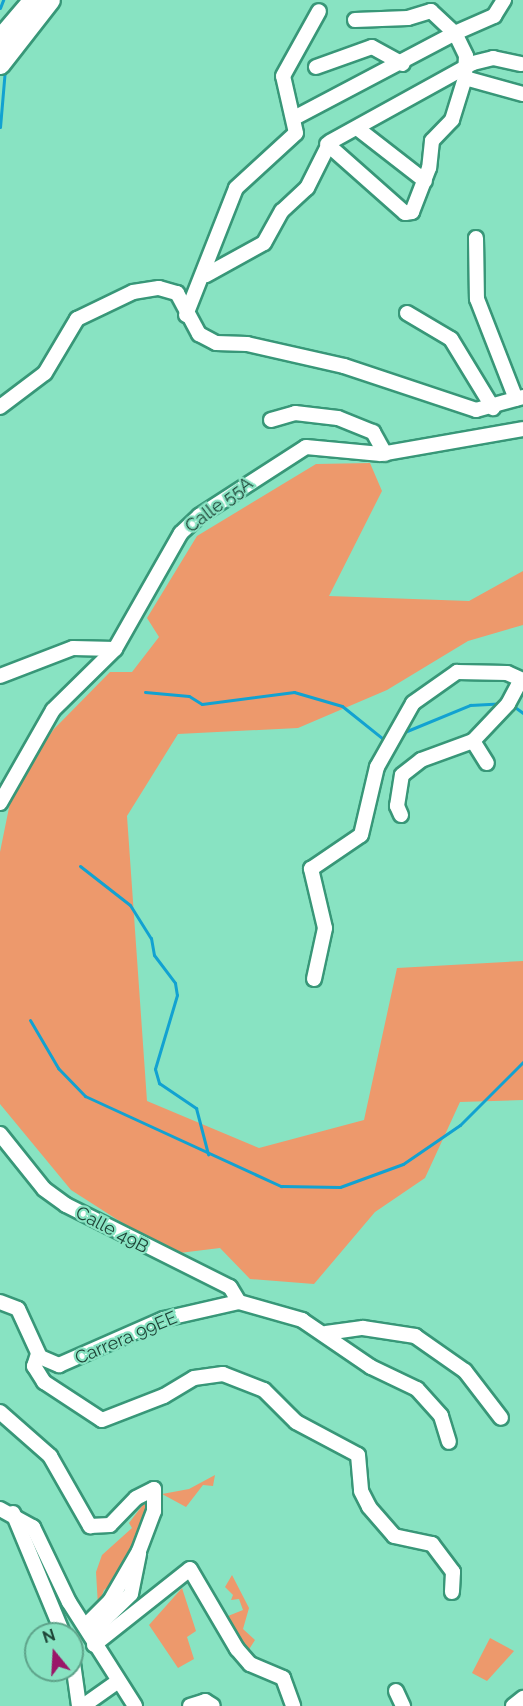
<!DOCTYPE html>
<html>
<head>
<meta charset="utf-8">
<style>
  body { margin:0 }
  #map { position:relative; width:523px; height:1706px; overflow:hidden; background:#88e3c2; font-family:Raleway,sans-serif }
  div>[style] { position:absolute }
  .green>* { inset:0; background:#ed996c }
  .stream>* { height:3px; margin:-1.5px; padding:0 1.5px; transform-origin:1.5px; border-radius:1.5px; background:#12a2d1 }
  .roads { filter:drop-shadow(2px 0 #389778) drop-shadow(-2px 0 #389778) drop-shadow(0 2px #389778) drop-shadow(0 -2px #389778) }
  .minor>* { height:14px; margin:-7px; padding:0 7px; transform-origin:7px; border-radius:7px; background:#fff }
  .highway>* { height:20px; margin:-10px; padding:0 10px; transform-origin:10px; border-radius:10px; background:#fff }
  span { translate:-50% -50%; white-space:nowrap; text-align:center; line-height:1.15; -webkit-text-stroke:4.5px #88e3c2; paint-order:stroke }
  .street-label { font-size:18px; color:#1e4437 }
  .north { position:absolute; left:24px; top:1622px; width:60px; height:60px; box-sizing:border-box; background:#88e3c2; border:2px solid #5ea38a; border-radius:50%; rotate:342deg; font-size:16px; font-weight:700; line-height:24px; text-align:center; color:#1e4437 }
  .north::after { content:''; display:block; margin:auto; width:21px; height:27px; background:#9a1669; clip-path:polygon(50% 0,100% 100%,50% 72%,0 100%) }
</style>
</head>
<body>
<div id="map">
  <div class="green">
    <div style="clip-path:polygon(370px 463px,382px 491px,329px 596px,469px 601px,523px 571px,523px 625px,468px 641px,387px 690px,298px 728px,178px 734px,127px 816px,147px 1101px,259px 1148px,364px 1120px,397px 968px,523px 961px,523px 1100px,460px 1102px,425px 1178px,375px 1212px,314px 1284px,250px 1279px,220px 1248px,171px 1254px,71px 1190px,0 1104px,0 852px,13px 788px,54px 729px,110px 672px,132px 672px,159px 637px,147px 618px,197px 536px,316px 464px)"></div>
    <div style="clip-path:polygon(215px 1475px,213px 1486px,203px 1485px,186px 1507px,162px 1494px,189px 1489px)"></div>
    <div style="clip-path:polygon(145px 1502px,149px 1506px,123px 1575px,104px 1590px,98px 1606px,96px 1572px,102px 1555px,132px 1528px,129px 1523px)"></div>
    <div style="clip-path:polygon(232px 1575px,249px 1608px,243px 1629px,255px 1640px,248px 1651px,228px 1616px,243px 1610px,239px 1599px,231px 1600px,233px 1595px,225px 1587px)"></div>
    <div style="clip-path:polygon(182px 1588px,196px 1631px,187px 1637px,194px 1659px,178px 1668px,149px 1625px)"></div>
    <div style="clip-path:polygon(490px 1638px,514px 1651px,487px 1681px,472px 1673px)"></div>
  </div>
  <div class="stream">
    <div style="left:0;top:8px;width:9px;rotate:-69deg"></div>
    <div style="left:0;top:127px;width:58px;rotate:-85.1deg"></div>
    <div style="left:145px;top:692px;width:44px;rotate:5.2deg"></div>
    <div style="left:189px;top:696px;width:15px;rotate:32deg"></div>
    <div style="left:202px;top:704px;width:93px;rotate:-7.4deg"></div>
    <div style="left:294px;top:692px;width:50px;rotate:16.3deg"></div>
    <div style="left:342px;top:706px;width:51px;rotate:38.7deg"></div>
    <div style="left:382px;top:738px;width:8px;rotate:-14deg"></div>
    <div style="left:512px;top:705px;width:14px;rotate:36deg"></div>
    <div style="left:402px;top:733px;width:74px;rotate:-22.4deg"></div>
    <div style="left:470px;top:705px;width:33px;rotate:-3deg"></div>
    <div style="left:80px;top:866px;width:63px;rotate:38deg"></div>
    <div style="left:130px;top:905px;width:39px;rotate:58deg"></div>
    <div style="left:151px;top:938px;width:17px;rotate:80deg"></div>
    <div style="left:154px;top:955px;width:35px;rotate:53deg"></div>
    <div style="left:175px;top:983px;width:12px;rotate:81deg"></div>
    <div style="left:177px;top:995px;width:77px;rotate:106.6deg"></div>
    <div style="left:155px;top:1069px;width:15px;rotate:74deg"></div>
    <div style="left:159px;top:1083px;width:45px;rotate:34deg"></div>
    <div style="left:196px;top:1108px;width:48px;rotate:75.4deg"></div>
    <div style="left:30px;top:1020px;width:56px;rotate:59.7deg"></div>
    <div style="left:58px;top:1068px;width:39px;rotate:46deg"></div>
    <div style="left:85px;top:1096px;width:216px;rotate:24.7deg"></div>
    <div style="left:281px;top:1186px;width:59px;rotate:1deg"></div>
    <div style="left:340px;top:1187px;width:67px;rotate:-20.1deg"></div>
    <div style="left:403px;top:1164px;width:69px;rotate:-34.4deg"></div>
    <div style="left:460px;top:1125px;width:89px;rotate:-45deg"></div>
  </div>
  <div class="roads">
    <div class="minor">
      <div style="left:355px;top:20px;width:53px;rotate:-2.2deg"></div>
      <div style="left:408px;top:18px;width:24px;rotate:-17deg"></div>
      <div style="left:431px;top:11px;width:33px;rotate:43deg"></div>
      <div style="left:455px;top:33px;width:43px;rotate:-23.6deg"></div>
      <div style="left:494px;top:16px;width:19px;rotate:-58deg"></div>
      <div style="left:316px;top:67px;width:59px;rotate:-19.7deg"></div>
      <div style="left:372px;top:47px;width:35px;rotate:29deg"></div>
      <div style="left:465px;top:78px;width:60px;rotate:15.4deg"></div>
      <div style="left:296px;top:117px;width:180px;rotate:-27.8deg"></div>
      <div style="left:455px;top:33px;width:25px;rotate:64deg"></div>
      <div style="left:466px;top:56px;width:22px;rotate:93deg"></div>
      <div style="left:465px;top:78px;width:44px;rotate:107.2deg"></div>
      <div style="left:452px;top:120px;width:29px;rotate:134deg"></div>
      <div style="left:432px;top:141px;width:27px;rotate:96deg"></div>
      <div style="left:429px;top:168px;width:47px;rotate:111.1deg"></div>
      <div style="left:412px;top:212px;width:7px;rotate:172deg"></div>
      <div style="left:405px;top:213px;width:104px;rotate:-138.5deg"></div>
      <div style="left:357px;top:128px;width:86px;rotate:37.9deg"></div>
      <div style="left:476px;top:238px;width:61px;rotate:89.1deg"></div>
      <div style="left:477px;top:299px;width:107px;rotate:68.7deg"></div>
      <div style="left:206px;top:275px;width:66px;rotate:-28.9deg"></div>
      <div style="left:264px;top:243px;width:37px;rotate:-61deg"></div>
      <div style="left:282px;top:211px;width:34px;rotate:-43deg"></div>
      <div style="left:307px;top:188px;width:51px;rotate:-63.4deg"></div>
      <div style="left:330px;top:142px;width:163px;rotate:-28.9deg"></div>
      <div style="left:473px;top:63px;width:21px;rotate:-14deg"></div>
      <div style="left:493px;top:58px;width:29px;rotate:12deg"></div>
      <div style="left:407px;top:313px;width:51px;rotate:30.6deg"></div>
      <div style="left:451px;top:339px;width:81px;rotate:58.7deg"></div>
      <div style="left:186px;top:315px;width:136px;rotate:-68.5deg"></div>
      <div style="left:236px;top:188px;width:81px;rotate:-42.5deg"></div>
      <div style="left:296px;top:133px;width:58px;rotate:-102.8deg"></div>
      <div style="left:283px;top:76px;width:74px;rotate:-61deg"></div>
      <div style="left:0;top:407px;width:56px;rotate:-37.1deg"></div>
      <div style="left:45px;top:373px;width:63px;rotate:-59.3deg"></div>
      <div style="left:77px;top:319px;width:62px;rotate:-25.7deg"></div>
      <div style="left:133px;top:292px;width:26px;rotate:-9deg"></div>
      <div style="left:159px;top:288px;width:19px;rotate:16deg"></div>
      <div style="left:177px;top:293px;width:47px;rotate:61.8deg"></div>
      <div style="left:199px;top:334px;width:19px;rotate:28deg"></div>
      <div style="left:216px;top:343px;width:31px;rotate:2deg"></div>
      <div style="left:247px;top:344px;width:99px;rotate:12.8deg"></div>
      <div style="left:344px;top:366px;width:139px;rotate:18.4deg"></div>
      <div style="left:476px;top:410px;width:49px;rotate:-15.5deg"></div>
      <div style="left:271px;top:420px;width:25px;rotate:-16deg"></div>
      <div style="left:295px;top:413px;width:43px;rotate:6.6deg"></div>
      <div style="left:338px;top:418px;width:38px;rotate:22deg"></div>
      <div style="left:373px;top:432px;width:25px;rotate:61deg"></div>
      <div style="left:0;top:676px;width:78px;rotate:-21deg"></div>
      <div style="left:73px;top:648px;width:42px;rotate:1.4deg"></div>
      <div style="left:473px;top:741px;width:26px;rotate:58deg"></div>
      <div style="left:0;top:803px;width:107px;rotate:-60.3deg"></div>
      <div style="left:53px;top:710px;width:87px;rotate:-44.5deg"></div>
      <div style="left:115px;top:649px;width:133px;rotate:-60.4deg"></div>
      <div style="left:181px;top:533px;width:25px;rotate:-43deg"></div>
      <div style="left:199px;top:516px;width:127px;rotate:-32.8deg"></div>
      <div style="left:306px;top:447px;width:75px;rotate:5.3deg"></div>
      <div style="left:381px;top:454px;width:144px;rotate:-10deg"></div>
      <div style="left:401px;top:815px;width:10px;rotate:-114deg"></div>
      <div style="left:397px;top:806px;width:31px;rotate:-81deg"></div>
      <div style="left:402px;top:775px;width:24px;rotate:-38deg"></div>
      <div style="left:421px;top:760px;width:55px;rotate:-20.1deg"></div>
      <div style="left:473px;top:741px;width:51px;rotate:-46.6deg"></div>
      <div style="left:508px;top:704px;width:27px;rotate:-62deg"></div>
      <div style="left:314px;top:979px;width:52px;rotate:-77.8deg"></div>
      <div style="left:325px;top:928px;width:61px;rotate:-103.3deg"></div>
      <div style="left:311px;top:869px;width:60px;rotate:-34.2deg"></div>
      <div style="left:361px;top:835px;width:70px;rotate:-76.8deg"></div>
      <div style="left:377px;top:767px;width:73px;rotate:-60.6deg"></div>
      <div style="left:413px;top:703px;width:54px;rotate:-35.2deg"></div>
      <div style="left:457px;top:672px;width:50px;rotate:1.1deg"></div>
      <div style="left:507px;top:673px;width:17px;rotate:24deg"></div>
      <div style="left:0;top:1134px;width:70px;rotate:51.3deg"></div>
      <div style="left:44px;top:1189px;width:27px;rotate:36deg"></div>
      <div style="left:66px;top:1205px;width:183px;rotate:26.6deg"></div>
      <div style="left:230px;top:1287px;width:17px;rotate:59deg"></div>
      <div style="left:0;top:1302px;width:19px;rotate:21deg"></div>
      <div style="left:18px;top:1309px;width:53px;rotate:65.4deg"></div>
      <div style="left:40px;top:1357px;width:21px;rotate:23deg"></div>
      <div style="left:59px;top:1365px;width:115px;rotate:-23.7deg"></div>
      <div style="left:164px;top:1319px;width:77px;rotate:-12.8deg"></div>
      <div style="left:239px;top:1302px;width:66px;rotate:15.9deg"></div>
      <div style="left:302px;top:1320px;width:83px;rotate:34.3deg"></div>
      <div style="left:371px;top:1367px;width:51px;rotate:25.6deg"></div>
      <div style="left:417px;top:1389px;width:36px;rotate:48deg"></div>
      <div style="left:441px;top:1416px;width:27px;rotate:73deg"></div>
      <div style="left:326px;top:1333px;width:37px;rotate:-8deg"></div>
      <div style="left:363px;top:1328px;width:53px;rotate:8.7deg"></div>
      <div style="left:415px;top:1336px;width:61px;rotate:35deg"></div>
      <div style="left:465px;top:1371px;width:59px;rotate:52.5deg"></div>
      <div style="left:38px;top:1354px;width:13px;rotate:108deg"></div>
      <div style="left:34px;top:1366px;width:19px;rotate:58deg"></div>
      <div style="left:44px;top:1382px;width:69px;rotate:33.2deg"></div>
      <div style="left:102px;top:1420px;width:66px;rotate:-21.2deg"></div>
      <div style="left:164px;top:1396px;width:35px;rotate:-31deg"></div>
      <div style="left:194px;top:1378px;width:29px;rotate:-8deg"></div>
      <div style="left:223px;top:1374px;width:44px;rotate:21.3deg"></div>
      <div style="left:264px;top:1390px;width:45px;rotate:45deg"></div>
      <div style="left:296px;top:1422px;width:70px;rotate:28deg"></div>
      <div style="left:358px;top:1455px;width:36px;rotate:85deg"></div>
      <div style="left:361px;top:1491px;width:18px;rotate:63deg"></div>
      <div style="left:369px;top:1507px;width:38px;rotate:49deg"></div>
      <div style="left:394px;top:1536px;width:39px;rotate:12deg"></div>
      <div style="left:432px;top:1544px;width:35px;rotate:53deg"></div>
      <div style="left:453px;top:1572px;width:20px;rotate:93deg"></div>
      <div style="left:0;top:1412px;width:67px;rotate:41.3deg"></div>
      <div style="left:50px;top:1456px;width:81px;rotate:60.3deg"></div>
      <div style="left:90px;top:1526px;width:20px;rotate:-3deg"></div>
      <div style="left:110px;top:1525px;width:37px;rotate:-46deg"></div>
      <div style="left:136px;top:1498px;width:20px;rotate:-27deg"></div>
      <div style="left:154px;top:1489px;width:22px;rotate:90deg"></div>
      <div style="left:154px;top:1511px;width:43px;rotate:110.6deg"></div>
      <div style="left:139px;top:1551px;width:58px;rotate:120.1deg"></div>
      <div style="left:110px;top:1601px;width:35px;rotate:135deg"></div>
      <div style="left:0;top:1509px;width:38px;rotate:29deg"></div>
      <div style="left:33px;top:1527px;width:83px;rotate:64.4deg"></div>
      <div style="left:69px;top:1602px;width:123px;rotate:57.6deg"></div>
      <div style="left:13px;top:1513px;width:131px;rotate:67.5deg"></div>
      <div style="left:95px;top:1629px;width:50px;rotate:-44.2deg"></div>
      <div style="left:131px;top:1594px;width:41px;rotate:-78.7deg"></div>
      <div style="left:94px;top:1645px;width:122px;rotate:-38.4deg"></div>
      <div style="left:190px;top:1569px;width:93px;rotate:59.6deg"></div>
      <div style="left:237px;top:1649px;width:20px;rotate:49deg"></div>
      <div style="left:250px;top:1664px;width:36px;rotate:23deg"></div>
      <div style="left:283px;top:1678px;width:30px;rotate:70deg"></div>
      <div style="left:72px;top:1656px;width:50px;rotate:82deg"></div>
      <div style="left:396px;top:1691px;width:17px;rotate:65deg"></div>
      <div style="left:83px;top:1706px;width:42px;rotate:-35.2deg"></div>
      <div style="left:190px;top:1706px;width:16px;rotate:-18deg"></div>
      <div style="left:205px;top:1701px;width:9px;rotate:32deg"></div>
      <div style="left:513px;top:1706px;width:13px;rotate:-39deg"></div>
    </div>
    <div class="highway">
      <div style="left:0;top:40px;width:52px;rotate:-49.6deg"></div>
      <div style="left:0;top:64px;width:81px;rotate:-52deg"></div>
    </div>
  </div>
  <div class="street-label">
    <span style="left:219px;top:505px;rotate:-37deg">Calle 55A</span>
    <span style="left:112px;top:1230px;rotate:28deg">Calle 49B</span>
    <span style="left:126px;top:1338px;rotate:-23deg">Carrera 99EE</span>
  </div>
  <div class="north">N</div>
</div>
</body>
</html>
